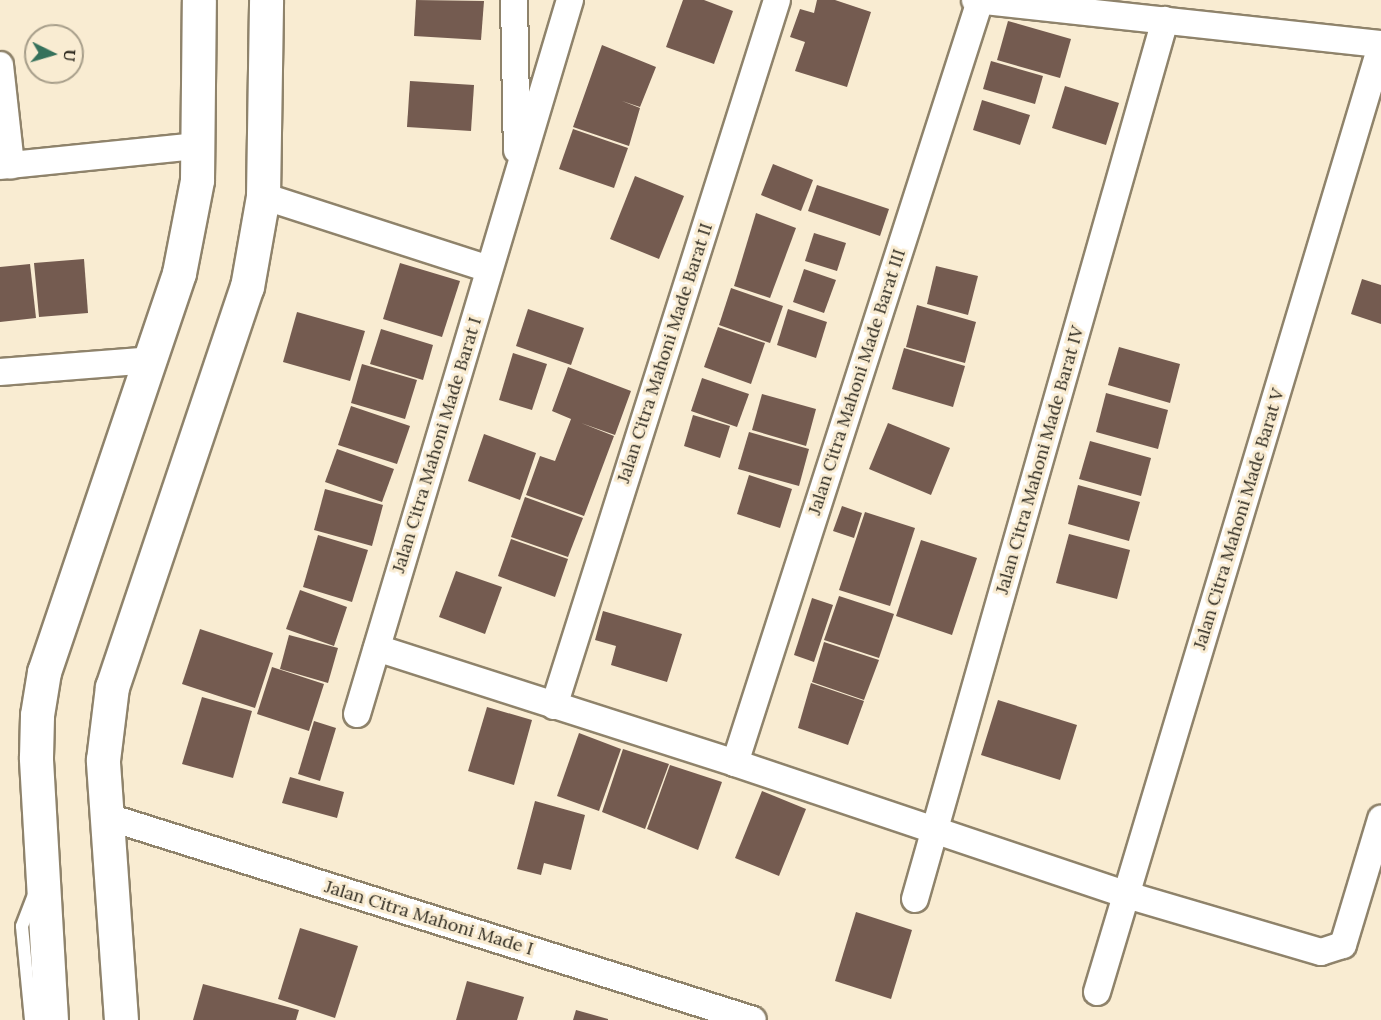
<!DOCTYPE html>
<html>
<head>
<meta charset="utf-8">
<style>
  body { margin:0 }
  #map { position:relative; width:1381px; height:1020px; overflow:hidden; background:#f9ecd2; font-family:Lora,serif }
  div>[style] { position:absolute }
  .building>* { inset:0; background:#745b50 }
  .roads { filter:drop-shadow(2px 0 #8f836b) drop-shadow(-2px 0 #8f836b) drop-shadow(0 2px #8f836b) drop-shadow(0 -2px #8f836b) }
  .lane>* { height:12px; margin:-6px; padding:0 6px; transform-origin:6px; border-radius:6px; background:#fff }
  .street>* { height:26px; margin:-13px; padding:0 13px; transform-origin:13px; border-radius:13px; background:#fff }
  .secondary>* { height:33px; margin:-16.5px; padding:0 16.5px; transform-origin:16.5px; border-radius:16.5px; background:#fff }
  span { translate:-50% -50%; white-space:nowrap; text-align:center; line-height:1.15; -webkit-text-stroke:6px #f9ecd2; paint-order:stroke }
  .street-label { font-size:18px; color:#2c281e }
  .north { position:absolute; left:24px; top:24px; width:60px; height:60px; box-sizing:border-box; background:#f9ecd2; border:2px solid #a79e8a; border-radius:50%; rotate:95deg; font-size:16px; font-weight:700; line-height:24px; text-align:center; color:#2c281e }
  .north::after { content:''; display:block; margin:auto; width:21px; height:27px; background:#35715b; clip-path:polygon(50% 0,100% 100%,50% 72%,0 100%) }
</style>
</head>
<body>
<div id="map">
  <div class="building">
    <div style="clip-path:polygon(416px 0,484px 1px,481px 40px,414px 36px)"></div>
    <div style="clip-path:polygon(683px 0,704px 0,733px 11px,714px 64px,666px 47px)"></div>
    <div style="clip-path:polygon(817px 0,835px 0,871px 12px,847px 87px,795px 71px,805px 42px,790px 37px,800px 9px,814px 13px)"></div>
    <div style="clip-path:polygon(1008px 21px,1071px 39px,1060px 78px,997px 60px)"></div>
    <div style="clip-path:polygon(602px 45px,656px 67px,640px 107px,622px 101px,640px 108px,629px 146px,573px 127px)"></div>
    <div style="clip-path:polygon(991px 61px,1043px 76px,1035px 104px,983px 89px)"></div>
    <div style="clip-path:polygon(410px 81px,474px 85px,471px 131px,407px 127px)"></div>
    <div style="clip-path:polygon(1065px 86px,1119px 103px,1106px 145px,1052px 128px)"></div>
    <div style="clip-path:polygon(982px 100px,1030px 115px,1020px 145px,973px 130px)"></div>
    <div style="clip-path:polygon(573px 129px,628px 148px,614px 188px,559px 169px)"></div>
    <div style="clip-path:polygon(773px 164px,813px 180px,801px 211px,761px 195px)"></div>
    <div style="clip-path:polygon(635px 176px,684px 196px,659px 259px,610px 239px)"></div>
    <div style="clip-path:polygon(817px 185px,889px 209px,880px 236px,808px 211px)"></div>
    <div style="clip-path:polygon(756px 213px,796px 228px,770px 298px,734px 286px)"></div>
    <div style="clip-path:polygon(814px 233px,846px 243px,837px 271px,805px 261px)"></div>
    <div style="clip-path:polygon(84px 259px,88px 313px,39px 317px,34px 263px)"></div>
    <div style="clip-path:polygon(400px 263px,460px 281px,442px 337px,383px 319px)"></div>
    <div style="clip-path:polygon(30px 264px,36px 318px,0 322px,0 267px)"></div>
    <div style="clip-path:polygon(936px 266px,978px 276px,968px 315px,927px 304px)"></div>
    <div style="clip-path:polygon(804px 269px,836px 280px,824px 313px,793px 302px)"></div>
    <div style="clip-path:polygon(1362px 279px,1381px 285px,1381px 324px,1351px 314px)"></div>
    <div style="clip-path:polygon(731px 288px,783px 306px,770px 343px,719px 325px)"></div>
    <div style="clip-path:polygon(917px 305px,976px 322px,965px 363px,906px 347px)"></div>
    <div style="clip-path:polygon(528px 309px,584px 328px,571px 365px,516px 346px)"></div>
    <div style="clip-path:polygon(788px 309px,827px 322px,816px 358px,777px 345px)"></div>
    <div style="clip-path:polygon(297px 312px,365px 331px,350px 381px,283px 362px)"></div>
    <div style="clip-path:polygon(718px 327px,765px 343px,751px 384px,704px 367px)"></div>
    <div style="clip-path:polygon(381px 329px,433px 345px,423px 380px,370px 364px)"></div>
    <div style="clip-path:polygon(1119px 347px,1180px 364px,1170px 403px,1108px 385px)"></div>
    <div style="clip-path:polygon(904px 348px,965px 366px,953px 407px,892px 389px)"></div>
    <div style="clip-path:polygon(513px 353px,547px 364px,532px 410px,499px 400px)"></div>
    <div style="clip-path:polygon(362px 364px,417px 380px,405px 419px,351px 403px)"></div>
    <div style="clip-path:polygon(568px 367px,631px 391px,615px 435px,581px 423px,614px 436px,584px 516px,526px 495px,540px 456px,555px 461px,571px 419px,552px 411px)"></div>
    <div style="clip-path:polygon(702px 378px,749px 394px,737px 427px,691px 411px)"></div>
    <div style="clip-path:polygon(1106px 393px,1168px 410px,1158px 449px,1096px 432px)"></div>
    <div style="clip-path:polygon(762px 394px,816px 409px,806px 446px,752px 430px)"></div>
    <div style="clip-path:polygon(351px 406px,410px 426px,397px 464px,338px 445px)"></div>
    <div style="clip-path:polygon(693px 415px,730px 426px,720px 458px,684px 446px)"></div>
    <div style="clip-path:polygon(888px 423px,950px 448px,931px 495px,869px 469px)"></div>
    <div style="clip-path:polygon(749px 432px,809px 449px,799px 486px,738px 469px)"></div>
    <div style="clip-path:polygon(484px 434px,536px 453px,520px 500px,468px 481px)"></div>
    <div style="clip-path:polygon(1090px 441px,1151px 458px,1141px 496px,1079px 479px)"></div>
    <div style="clip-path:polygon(337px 449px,394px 469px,382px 502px,325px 482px)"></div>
    <div style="clip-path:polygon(749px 475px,792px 489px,780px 528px,737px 514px)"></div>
    <div style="clip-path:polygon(1078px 485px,1140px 502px,1129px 541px,1068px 524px)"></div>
    <div style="clip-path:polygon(325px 489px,383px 505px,372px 546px,314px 530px)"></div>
    <div style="clip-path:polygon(525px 497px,583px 518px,568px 557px,511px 537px)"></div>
    <div style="clip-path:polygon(842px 506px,862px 513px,854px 538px,833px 531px)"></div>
    <div style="clip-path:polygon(865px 512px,915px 528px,890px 606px,839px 590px)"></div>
    <div style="clip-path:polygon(1069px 534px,1130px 550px,1117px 599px,1056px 583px)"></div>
    <div style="clip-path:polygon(318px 535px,368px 550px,352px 602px,303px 587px)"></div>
    <div style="clip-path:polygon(511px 539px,568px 559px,555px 597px,498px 576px)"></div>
    <div style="clip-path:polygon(921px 540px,977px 558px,952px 635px,896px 616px)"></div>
    <div style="clip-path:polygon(456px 571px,502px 587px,485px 634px,439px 617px)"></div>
    <div style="clip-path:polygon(300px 590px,347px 607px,334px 646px,286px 629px)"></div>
    <div style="clip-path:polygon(839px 596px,894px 614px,879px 658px,824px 640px)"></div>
    <div style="clip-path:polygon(812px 598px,833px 605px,814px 662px,794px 655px)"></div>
    <div style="clip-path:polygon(603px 611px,682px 634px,667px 682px,611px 665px,616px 646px,595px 640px)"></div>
    <div style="clip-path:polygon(200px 629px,273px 653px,255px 708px,182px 684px)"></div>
    <div style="clip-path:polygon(289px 635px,338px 648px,328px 683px,280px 669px)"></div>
    <div style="clip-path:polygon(824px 642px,879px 660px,864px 700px,812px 682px)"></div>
    <div style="clip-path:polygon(272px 667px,324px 684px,309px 731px,257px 714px)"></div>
    <div style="clip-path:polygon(811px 683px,864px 701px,848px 745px,798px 728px)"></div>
    <div style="clip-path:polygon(202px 697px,252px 711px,233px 778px,182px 764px)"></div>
    <div style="clip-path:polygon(998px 700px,1077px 725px,1060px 780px,981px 755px)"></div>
    <div style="clip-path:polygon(487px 707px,532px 720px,514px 785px,468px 771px)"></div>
    <div style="clip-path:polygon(314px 721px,336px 728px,320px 781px,298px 774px)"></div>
    <div style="clip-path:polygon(579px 733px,621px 749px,599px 811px,557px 796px)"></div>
    <div style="clip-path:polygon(623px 749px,669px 764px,645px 829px,602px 812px)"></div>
    <div style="clip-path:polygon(670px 765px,722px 782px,698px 850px,647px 829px)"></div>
    <div style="clip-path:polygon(290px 777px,344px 792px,337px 818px,282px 803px)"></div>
    <div style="clip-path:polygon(762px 791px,806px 809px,779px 876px,735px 858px)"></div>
    <div style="clip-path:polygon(535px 801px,585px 815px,571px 870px,544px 863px,541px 875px,517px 869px)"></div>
    <div style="clip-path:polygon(856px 912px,912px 930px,891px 999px,835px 981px)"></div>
    <div style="clip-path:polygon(300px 928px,358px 946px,335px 1018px,278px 999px)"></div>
    <div style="clip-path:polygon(467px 981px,524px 997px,517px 1020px,456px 1020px)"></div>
    <div style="clip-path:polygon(203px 984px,299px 1010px,296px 1020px,193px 1020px)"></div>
    <div style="clip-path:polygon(576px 1010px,608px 1019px,608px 1020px,573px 1020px)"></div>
  </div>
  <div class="roads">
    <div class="lane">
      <div style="left:31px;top:1020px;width:94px;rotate:-95.5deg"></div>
      <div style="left:22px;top:926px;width:33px;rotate:-69deg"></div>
    </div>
    <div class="street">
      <div style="left:514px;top:0;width:150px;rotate:88.9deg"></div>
      <div style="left:975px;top:0;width:408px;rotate:6.2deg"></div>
      <div style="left:0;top:65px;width:101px;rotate:83.7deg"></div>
      <div style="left:0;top:166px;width:198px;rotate:-5.8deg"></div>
      <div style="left:263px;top:196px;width:237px;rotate:17.9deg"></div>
      <div style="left:0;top:372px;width:151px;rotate:-4.5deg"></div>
      <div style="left:377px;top:648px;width:376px;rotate:17.8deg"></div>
      <div style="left:735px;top:763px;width:414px;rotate:18.6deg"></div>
      <div style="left:1127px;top:895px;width:202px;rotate:16.4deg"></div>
      <div style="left:1321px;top:952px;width:23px;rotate:-18deg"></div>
      <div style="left:1343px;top:945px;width:132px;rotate:-73.2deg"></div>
      <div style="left:554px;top:706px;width:740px;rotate:-72.47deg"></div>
      <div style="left:357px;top:714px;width:745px;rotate:-73.39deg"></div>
      <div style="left:735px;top:763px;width:800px;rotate:-72.18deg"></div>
      <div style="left:105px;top:816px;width:679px;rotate:17.47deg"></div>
      <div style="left:915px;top:899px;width:914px;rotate:-74.12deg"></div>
      <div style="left:1097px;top:992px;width:988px;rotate:-73.29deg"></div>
    </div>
    <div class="secondary">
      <div style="left:51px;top:1020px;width:263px;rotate:-93.3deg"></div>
      <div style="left:36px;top:757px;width:42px;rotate:-88.6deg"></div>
      <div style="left:37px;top:715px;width:44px;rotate:-80.8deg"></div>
      <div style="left:44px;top:672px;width:421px;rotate:-71.3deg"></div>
      <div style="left:179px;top:273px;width:95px;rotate:-79deg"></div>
      <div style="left:197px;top:180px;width:180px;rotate:-89.4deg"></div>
      <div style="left:121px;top:1020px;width:261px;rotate:-94deg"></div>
      <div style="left:103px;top:760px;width:74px;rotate:-83deg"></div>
      <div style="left:112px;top:687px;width:422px;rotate:-71.4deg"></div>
      <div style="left:247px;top:287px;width:92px;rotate:-80deg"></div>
      <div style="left:263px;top:196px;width:196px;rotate:-89.1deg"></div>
    </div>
  </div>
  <div class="street-label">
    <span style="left:665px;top:353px;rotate:-72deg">Jalan Citra Mahoni Made Barat II</span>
    <span style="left:857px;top:382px;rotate:-72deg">Jalan Citra Mahoni Made Barat III</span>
    <span style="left:437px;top:445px;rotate:-73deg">Jalan Citra Mahoni Made Barat I</span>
    <span style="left:1040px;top:460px;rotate:-74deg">Jalan Citra Mahoni Made Barat IV</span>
    <span style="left:1239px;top:519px;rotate:-73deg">Jalan Citra Mahoni Made Barat V</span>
    <span style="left:429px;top:918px;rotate:17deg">Jalan Citra Mahoni Made I</span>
  </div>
  <div class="north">U</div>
</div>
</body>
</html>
